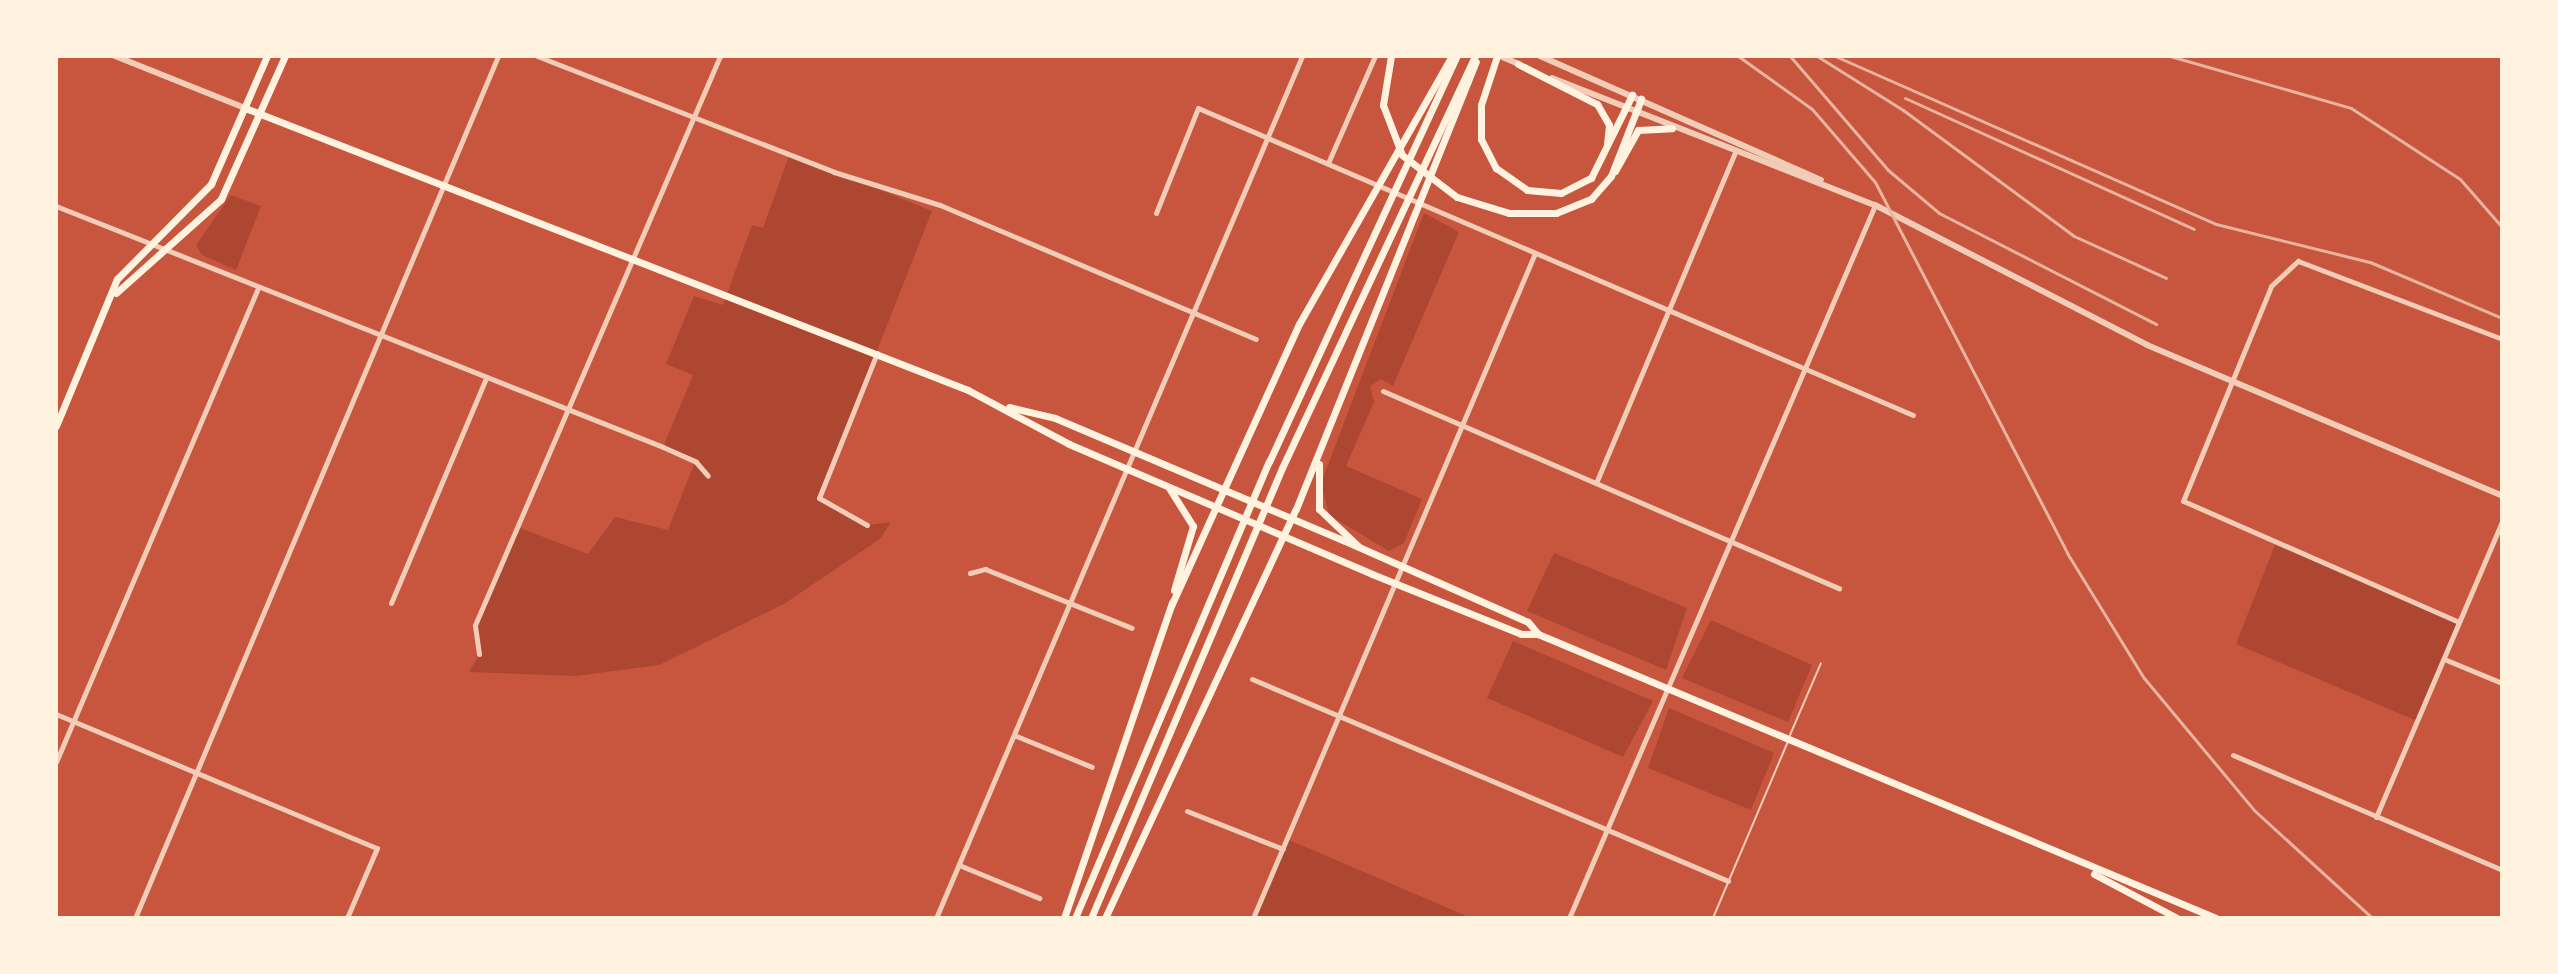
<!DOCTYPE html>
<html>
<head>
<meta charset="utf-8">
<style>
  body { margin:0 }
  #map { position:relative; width:2558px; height:974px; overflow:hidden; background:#c8553d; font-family:"Sofia Sans Condensed",sans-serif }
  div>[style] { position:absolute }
  .green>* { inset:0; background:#ae4732 }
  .service>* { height:2px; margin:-1px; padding:0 1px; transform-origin:1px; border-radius:1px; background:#f1ccb7 }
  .minor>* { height:5px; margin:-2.5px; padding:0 2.5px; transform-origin:2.5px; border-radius:2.5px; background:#f1ccb7 }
  .tertiary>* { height:6px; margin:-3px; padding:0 3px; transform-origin:3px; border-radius:3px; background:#f1ccb7 }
  .secondary>* { height:7px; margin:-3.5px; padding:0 3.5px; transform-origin:3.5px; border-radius:3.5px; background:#fff3e0 }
  .primary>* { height:7px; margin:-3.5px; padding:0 3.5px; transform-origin:3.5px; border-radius:3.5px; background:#fff3e0 }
  .rail>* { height:3px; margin:-1.5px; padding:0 1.5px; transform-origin:1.5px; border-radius:1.5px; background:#e9b49f }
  span { translate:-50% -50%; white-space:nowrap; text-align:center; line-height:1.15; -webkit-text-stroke:6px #fff3e0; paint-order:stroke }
  .frame { position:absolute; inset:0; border:58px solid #fff3e0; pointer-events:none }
</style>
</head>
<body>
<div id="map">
  <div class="green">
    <div style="clip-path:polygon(790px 153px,932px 211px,819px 498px,867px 525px,891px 522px,880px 539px,784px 604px,659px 665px,576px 676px,469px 672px,479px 655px,475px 625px,520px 528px,588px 554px,615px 517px,668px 530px,695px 462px,663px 447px,693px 375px,666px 364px,694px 296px,723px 305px,752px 225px,763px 228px)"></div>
    <div style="clip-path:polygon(231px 195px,261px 206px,236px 270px,202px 255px,196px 245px)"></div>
    <div style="clip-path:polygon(1424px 213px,1459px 232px,1393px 386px,1381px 379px,1370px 386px,1374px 402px,1346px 466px,1422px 499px,1404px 543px,1389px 551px,1329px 515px,1321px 483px)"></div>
    <div style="clip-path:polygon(2275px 545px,2459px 622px,2417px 721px,2236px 644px)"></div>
    <div style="clip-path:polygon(1554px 553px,1687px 608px,1666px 670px,1527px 611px)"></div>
    <div style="clip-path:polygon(1711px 620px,1812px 665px,1788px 722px,1682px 678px)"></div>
    <div style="clip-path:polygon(1513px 641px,1653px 701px,1623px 757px,1487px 698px)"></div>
    <div style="clip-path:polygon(1669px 708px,1774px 753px,1751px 810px,1648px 768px)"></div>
    <div style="clip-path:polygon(1287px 839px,1471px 918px,1253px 918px)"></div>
  </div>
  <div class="service">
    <div style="left:1790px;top:735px;width:78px;rotate:-66.7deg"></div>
    <div style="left:1713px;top:918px;width:192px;rotate:-67deg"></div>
  </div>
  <div class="minor">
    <div style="left:537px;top:56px;width:319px;rotate:21.3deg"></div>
    <div style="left:834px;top:172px;width:111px;rotate:17.3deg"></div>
    <div style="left:940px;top:205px;width:343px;rotate:23deg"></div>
    <div style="left:1328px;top:163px;width:117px;rotate:-66.3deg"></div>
    <div style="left:56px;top:206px;width:653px;rotate:21.65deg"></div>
    <div style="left:663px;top:447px;width:36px;rotate:24deg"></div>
    <div style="left:696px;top:462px;width:18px;rotate:49deg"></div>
    <div style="left:1156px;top:213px;width:113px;rotate:-68.2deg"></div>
    <div style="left:1198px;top:108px;width:778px;rotate:23.24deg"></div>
    <div style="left:1383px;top:391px;width:497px;rotate:23.4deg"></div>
    <div style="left:1596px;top:483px;width:361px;rotate:-67.2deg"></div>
    <div style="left:867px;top:525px;width:55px;rotate:-150.6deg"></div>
    <div style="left:819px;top:498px;width:156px;rotate:-68.2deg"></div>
    <div style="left:970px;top:573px;width:16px;rotate:-15deg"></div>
    <div style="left:985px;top:569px;width:158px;rotate:21.9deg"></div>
    <div style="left:391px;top:603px;width:244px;rotate:-67.1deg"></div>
    <div style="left:2459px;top:622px;width:301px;rotate:-156.3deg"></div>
    <div style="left:2183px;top:501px;width:232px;rotate:-67.7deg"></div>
    <div style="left:2271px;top:286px;width:37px;rotate:-43deg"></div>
    <div style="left:2298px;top:261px;width:218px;rotate:20.9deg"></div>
    <div style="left:479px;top:654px;width:29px;rotate:-98deg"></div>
    <div style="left:475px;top:625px;width:620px;rotate:-66.7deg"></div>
    <div style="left:2444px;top:659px;width:63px;rotate:22.5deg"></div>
    <div style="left:1252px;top:679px;width:517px;rotate:22.99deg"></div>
    <div style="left:56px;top:714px;width:348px;rotate:22.7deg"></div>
    <div style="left:377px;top:848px;width:76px;rotate:113.2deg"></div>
    <div style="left:1014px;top:735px;width:84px;rotate:22.3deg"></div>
    <div style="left:2233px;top:755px;width:293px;rotate:23.1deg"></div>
    <div style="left:56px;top:762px;width:515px;rotate:-66.92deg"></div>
    <div style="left:1187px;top:811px;width:103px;rotate:21.6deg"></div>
    <div style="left:2376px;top:817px;width:322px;rotate:-66.9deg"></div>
    <div style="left:959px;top:865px;width:87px;rotate:22.4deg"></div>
    <div style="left:135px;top:918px;width:935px;rotate:-67.16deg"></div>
    <div style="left:936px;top:918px;width:936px;rotate:-66.99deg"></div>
    <div style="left:1253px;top:918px;width:722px;rotate:-67.02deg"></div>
    <div style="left:1569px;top:918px;width:776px;rotate:-66.77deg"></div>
  </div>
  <div class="tertiary">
    <div style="left:115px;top:56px;width:140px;rotate:21.8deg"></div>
    <div style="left:1500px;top:56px;width:21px;rotate:23deg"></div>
    <div style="left:1540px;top:56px;width:307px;rotate:23.8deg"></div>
    <div style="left:1552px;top:78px;width:347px;rotate:21.5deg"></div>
    <div style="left:1875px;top:205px;width:306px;rotate:27.2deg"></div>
    <div style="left:2147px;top:345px;width:386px;rotate:23deg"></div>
  </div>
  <div class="secondary">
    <div style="left:245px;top:108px;width:776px;rotate:21.31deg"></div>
    <div style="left:968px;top:390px;width:115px;rotate:28.1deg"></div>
    <div style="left:1069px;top:444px;width:330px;rotate:23.2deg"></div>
    <div style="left:1372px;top:574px;width:161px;rotate:21.9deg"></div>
    <div style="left:1521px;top:634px;width:17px"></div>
    <div style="left:1538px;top:634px;width:735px;rotate:22.73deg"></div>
    <div style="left:1009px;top:407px;width:47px;rotate:13.4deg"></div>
    <div style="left:1055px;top:418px;width:313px;rotate:23deg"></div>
    <div style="left:1343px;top:540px;width:202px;rotate:23.9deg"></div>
    <div style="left:1528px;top:622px;width:16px;rotate:50deg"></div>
    <div style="left:2094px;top:874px;width:94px;rotate:27.9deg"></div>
  </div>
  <div class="primary">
    <div style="left:1391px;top:56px;width:50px;rotate:99.3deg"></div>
    <div style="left:1383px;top:105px;width:53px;rotate:69.2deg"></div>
    <div style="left:1402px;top:155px;width:69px;rotate:37.4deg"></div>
    <div style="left:1457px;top:197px;width:54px;rotate:17.1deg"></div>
    <div style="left:1509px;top:213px;width:47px"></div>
    <div style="left:1556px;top:213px;width:38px;rotate:-22deg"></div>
    <div style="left:1591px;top:199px;width:30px;rotate:-49deg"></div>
    <div style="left:1611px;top:176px;width:83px;rotate:-68.7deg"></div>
    <div style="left:1497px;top:56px;width:52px;rotate:108.1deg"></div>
    <div style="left:1481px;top:105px;width:34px;rotate:90deg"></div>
    <div style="left:1481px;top:139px;width:33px;rotate:63deg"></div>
    <div style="left:1496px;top:168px;width:38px;rotate:35deg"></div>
    <div style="left:1527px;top:190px;width:34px;rotate:5deg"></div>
    <div style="left:1561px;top:193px;width:34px;rotate:-27deg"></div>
    <div style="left:1591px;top:178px;width:93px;rotate:-63.7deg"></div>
    <div style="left:1518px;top:64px;width:89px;rotate:26.9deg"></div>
    <div style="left:1597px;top:104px;width:24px;rotate:60deg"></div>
    <div style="left:1609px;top:125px;width:20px;rotate:96deg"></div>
    <div style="left:1615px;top:171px;width:47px;rotate:-60.7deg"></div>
    <div style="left:1638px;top:130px;width:34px;rotate:-3deg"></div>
    <div style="left:116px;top:293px;width:141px;rotate:-41.8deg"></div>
    <div style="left:221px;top:199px;width:157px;rotate:-65.9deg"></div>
    <div style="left:56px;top:426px;width:159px;rotate:-67.5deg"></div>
    <div style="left:117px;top:279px;width:134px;rotate:-45.3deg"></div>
    <div style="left:211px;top:184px;width:140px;rotate:-66.4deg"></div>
    <div style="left:1319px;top:464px;width:45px;rotate:90deg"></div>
    <div style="left:1319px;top:509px;width:55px;rotate:43.5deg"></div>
    <div style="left:1169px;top:488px;width:45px;rotate:57.7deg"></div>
    <div style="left:1193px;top:526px;width:67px;rotate:106.5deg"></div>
    <div style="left:1171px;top:606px;width:310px;rotate:-65.6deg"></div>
    <div style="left:1299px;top:324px;width:309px;rotate:-60.3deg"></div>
    <div style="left:1064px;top:918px;width:334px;rotate:-71.1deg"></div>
    <div style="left:1075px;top:918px;width:496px;rotate:-67deg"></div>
    <div style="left:1269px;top:462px;width:447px;rotate:-65.2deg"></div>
    <div style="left:1091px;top:918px;width:489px;rotate:-67deg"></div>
    <div style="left:1282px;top:468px;width:455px;rotate:-64.9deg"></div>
    <div style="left:1105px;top:918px;width:451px;rotate:-65deg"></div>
    <div style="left:1296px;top:509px;width:482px;rotate:-68.1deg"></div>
  </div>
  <div class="rail">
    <div style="left:1738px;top:56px;width:91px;rotate:35.6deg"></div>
    <div style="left:1812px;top:109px;width:96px;rotate:49.2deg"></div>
    <div style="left:1875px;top:182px;width:418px;rotate:62.6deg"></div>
    <div style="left:2067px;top:553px;width:147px;rotate:58.4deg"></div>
    <div style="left:2144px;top:678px;width:173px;rotate:50.2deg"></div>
    <div style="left:2255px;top:811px;width:159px;rotate:42.4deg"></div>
    <div style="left:1790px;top:56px;width:150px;rotate:49.3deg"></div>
    <div style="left:1888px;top:170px;width:67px;rotate:40.1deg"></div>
    <div style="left:1939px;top:213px;width:244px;rotate:27.1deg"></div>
    <div style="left:1817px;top:56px;width:102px;rotate:32.1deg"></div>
    <div style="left:1903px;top:110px;width:212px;rotate:36.4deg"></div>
    <div style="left:2074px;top:236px;width:101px;rotate:24.5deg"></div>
    <div style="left:1835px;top:56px;width:416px;rotate:23.8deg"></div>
    <div style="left:2216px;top:224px;width:159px;rotate:13.9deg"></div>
    <div style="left:2370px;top:262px;width:143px;rotate:23deg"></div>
    <div style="left:2170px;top:56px;width:188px;rotate:16deg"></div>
    <div style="left:2351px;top:108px;width:130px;rotate:33.1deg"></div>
    <div style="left:2460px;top:179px;width:64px;rotate:48.8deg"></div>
    <div style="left:1905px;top:98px;width:317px;rotate:24.4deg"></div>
  </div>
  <div class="frame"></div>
</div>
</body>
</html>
